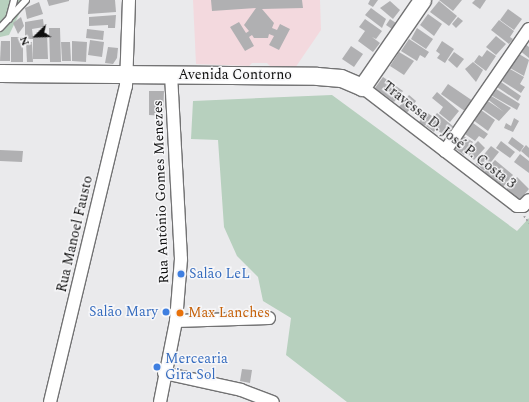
<!DOCTYPE html>
<html>
<head>
<meta charset="utf-8">
<style>
  body { margin:0 }
  #map { position:relative; width:529px; height:402px; overflow:hidden; background:#eaeaec; font-family:Spectral,serif }
  div>[style] { position:absolute }
  .education>* { inset:0; background:#f3d9de }
  .green>* { inset:0; background:#b7d0be }
  .building>* { inset:0; background:#b0b0b2 }
  .path>* { height:2px; margin-top:-1px; transform-origin:0; background:repeating-linear-gradient(90deg,#a5a5a6 0 2px,transparent 0 4px) }
  .roads { filter:drop-shadow(1px 0 #727273) drop-shadow(-1px 0 #727273) drop-shadow(0 1px #727273) drop-shadow(0 -1px #727273) }
  .lane>* { height:6px; margin:-3px; padding:0 3px; transform-origin:3px; border-radius:3px; background:#fff }
  .street>* { height:12px; margin:-6px; padding:0 6px; transform-origin:6px; border-radius:6px; background:#fff }
  .secondary>* { height:17px; margin:-8.5px; padding:0 8.5px; transform-origin:8.5px; border-radius:8.5px; background:#fff }
  .dots>* { width:11px; height:11px; translate:-50% -50%; box-sizing:border-box; border:2px solid #f7f7f9; border-radius:50% }
  span { translate:-50% -50%; white-space:nowrap; text-align:center; line-height:1.15; -webkit-text-stroke:3px #f7f7f9; paint-order:stroke }
  .street-label { font-size:14px; color:#0e0e0e }
  .shop-label { font-size:14px; color:#366cbe }
  .left { translate:0 -50%; text-align:left }
  .right { translate:-100% -50%; text-align:right }
  .food-label { font-size:14px; color:#c56008 }
  .north { position:absolute; left:16px; top:16px; width:40px; height:40px; -webkit-text-stroke:3px #f7f7f9; paint-order:stroke; rotate:247deg; font-size:11px; font-weight:700; line-height:16px; text-align:center; color:#0e0e0e }
  .north::after { content:''; display:block; margin:auto; width:14px; height:18px; background:#0e0e0e; clip-path:polygon(50% 0,100% 100%,50% 72%,0 100%) }
</style>
</head>
<body>
<div id="map">
  <div class="education">
    <div style="clip-path:polygon(193px 0,320px 0,321px 30px,295px 68px,271px 67px,267px 63px,252px 63px,249px 66px,196px 64px)"></div>
  </div>
  <div class="green">
    <div style="clip-path:polygon(0 0,26px 0,9px 35px,0 37px)"></div>
    <div style="clip-path:polygon(332px 95px,517px 231px,529px 218px,529px 402px,347px 402px,286px 355px,291px 318px,263px 301px,258px 277px,237px 256px,224px 227px,218px 140px,191px 139px,193px 101px)"></div>
  </div>
  <div class="building">
    <div style="clip-path:polygon(47px 0,69px 0,69px 1px,49px 6px)"></div>
    <div style="clip-path:polygon(89px 0,115px 0,116px 12px,88px 14px)"></div>
    <div style="clip-path:polygon(211px 0,302px 0,303px 8px,262px 9px,274px 23px,272px 28px,277px 30px,280px 24px,290px 29px,279px 50px,269px 45px,274px 36px,269px 34px,268px 38px,254px 38px,252px 35px,249px 37px,254px 46px,245px 51px,230px 27px,239px 22px,246px 33px,249px 31px,244px 25px,256px 8px,212px 11px)"></div>
    <div style="clip-path:polygon(370px 0,378px 0,373px 7px,368px 4px)"></div>
    <div style="clip-path:polygon(439px 0,462px 0,453px 11px)"></div>
    <div style="clip-path:polygon(475px 0,486px 0,480px 9px,472px 3px)"></div>
    <div style="clip-path:polygon(390px 1px,400px 10px,393px 19px,380px 8px)"></div>
    <div style="clip-path:polygon(439px 1px,457px 16px,449px 26px,430px 12px)"></div>
    <div style="clip-path:polygon(39px 2px,43px 14px,27px 19px,25px 8px)"></div>
    <div style="clip-path:polygon(371px 8px,386px 19px,382px 28px,365px 15px)"></div>
    <div style="clip-path:polygon(508px 9px,522px 19px,514px 30px,500px 20px)"></div>
    <div style="clip-path:polygon(428px 14px,442px 24px,434px 36px,420px 25px)"></div>
    <div style="clip-path:polygon(116px 15px,115px 28px,108px 28px,108px 25px,89px 26px,89px 17px)"></div>
    <div style="clip-path:polygon(21px 17px,24px 26px,18px 34px,13px 23px)"></div>
    <div style="clip-path:polygon(458px 17px,463px 21px,456px 28px,452px 24px)"></div>
    <div style="clip-path:polygon(43px 19px,44px 27px,32px 29px,33px 37px,38px 37px,38px 33px,47px 33px,48px 59px,33px 59px,33px 39px,25px 39px,25px 22px)"></div>
    <div style="clip-path:polygon(365px 19px,382px 31px,376px 39px,372px 37px,380px 43px,373px 52px,358px 41px,365px 31px,359px 27px)"></div>
    <div style="clip-path:polygon(390px 19px,396px 23px,392px 29px,386px 25px)"></div>
    <div style="clip-path:polygon(499px 20px,514px 31px,510px 37px,513px 39px,509px 44px,491px 30px)"></div>
    <div style="clip-path:polygon(49px 28px,60px 28px,61px 62px,50px 62px)"></div>
    <div style="clip-path:polygon(417px 28px,433px 39px,426px 49px,411px 39px)"></div>
    <div style="clip-path:polygon(87px 29px,104px 31px,103px 40px,86px 38px)"></div>
    <div style="clip-path:polygon(496px 36px,506px 44px,496px 55px,486px 47px)"></div>
    <div style="clip-path:polygon(11px 37px,23px 37px,23px 62px,11px 62px)"></div>
    <div style="clip-path:polygon(409px 39px,429px 52px,425px 58px,420px 55px,417px 61px,401px 51px)"></div>
    <div style="clip-path:polygon(90px 40px,104px 42px,102px 57px,88px 55px)"></div>
    <div style="clip-path:polygon(1px 41px,10px 41px,10px 61px,0 61px)"></div>
    <div style="clip-path:polygon(72px 41px,87px 42px,86px 62px,72px 61px)"></div>
    <div style="clip-path:polygon(442px 41px,454px 49px,445px 63px,437px 58px,440px 54px,436px 51px)"></div>
    <div style="clip-path:polygon(26px 42px,32px 42px,33px 62px,27px 62px)"></div>
    <div style="clip-path:polygon(61px 42px,70px 42px,71px 61px,62px 61px)"></div>
    <div style="clip-path:polygon(524px 43px,529px 47px,529px 58px,519px 50px)"></div>
    <div style="clip-path:polygon(351px 46px,363px 54px,354px 67px,342px 59px)"></div>
    <div style="clip-path:polygon(108px 47px,118px 48px,117px 58px,113px 64px,105px 63px)"></div>
    <div style="clip-path:polygon(487px 50px,496px 56px,486px 71px,474px 62px,479px 55px,482px 57px)"></div>
    <div style="clip-path:polygon(399px 52px,414px 61px,404px 75px,390px 66px)"></div>
    <div style="clip-path:polygon(454px 52px,464px 59px,457px 68px,448px 60px)"></div>
    <div style="clip-path:polygon(519px 54px,529px 60px,524px 76px,510px 68px)"></div>
    <div style="clip-path:polygon(473px 62px,483px 70px,476px 82px,465px 69px)"></div>
    <div style="clip-path:polygon(510px 69px,524px 77px,520px 84px,525px 87px,521px 93px,502px 81px)"></div>
    <div style="clip-path:polygon(383px 77px,403px 91px,394px 102px,375px 88px)"></div>
    <div style="clip-path:polygon(501px 82px,521px 96px,518px 101px,497px 87px)"></div>
    <div style="clip-path:polygon(448px 84px,473px 101px,466px 112px,441px 94px)"></div>
    <div style="clip-path:polygon(493px 87px,520px 104px,517px 110px,489px 94px)"></div>
    <div style="clip-path:polygon(149px 91px,164px 91px,163px 116px,149px 115px)"></div>
    <div style="clip-path:polygon(437px 92px,459px 111px,450px 122px,439px 113px,443px 107px,432px 98px)"></div>
    <div style="clip-path:polygon(488px 94px,511px 108px,499px 121px,479px 107px,485px 99px,504px 112px,486px 98px)"></div>
    <div style="clip-path:polygon(409px 95px,416px 101px,406px 114px,398px 108px)"></div>
    <div style="clip-path:polygon(481px 110px,495px 120px,488px 131px,473px 120px)"></div>
    <div style="clip-path:polygon(426px 112px,432px 116px,425px 126px,419px 122px)"></div>
    <div style="clip-path:polygon(437px 113px,454px 127px,446px 137px,436px 129px,434px 132px,426px 126px)"></div>
    <div style="clip-path:polygon(514px 118px,519px 121px,513px 132px,504px 128px,506px 123px,511px 126px)"></div>
    <div style="clip-path:polygon(473px 123px,488px 134px,484px 139px,479px 136px,475px 141px,465px 134px)"></div>
    <div style="clip-path:polygon(462px 135px,473px 142px,464px 155px,453px 147px)"></div>
    <div style="clip-path:polygon(512px 137px,524px 146px,520px 152px,508px 143px)"></div>
    <div style="clip-path:polygon(478px 141px,485px 148px,474px 160px,466px 153px)"></div>
    <div style="clip-path:polygon(501px 141px,515px 152px,510px 158px,496px 148px)"></div>
    <div style="clip-path:polygon(526px 145px,529px 148px,529px 158px,521px 151px)"></div>
    <div style="clip-path:polygon(491px 146px,499px 152px,484px 171px,476px 164px)"></div>
    <div style="clip-path:polygon(0 150px,23px 151px,22px 162px,0 161px)"></div>
    <div style="clip-path:polygon(520px 154px,529px 161px,529px 173px,514px 162px)"></div>
    <div style="clip-path:polygon(495px 160px,513px 175px,503px 187px,484px 172px)"></div>
    <div style="clip-path:polygon(517px 177px,529px 189px,517px 203px,504px 192px)"></div>
    <div style="clip-path:polygon(242px 369px,252px 370px,250px 383px,240px 381px)"></div>
  </div>
  <div class="path">
    <div style="left:524px;top:216px;width:9px;rotate:54deg"></div>
  </div>
  <div class="roads">
    <div class="lane">
      <div style="left:9px;top:19px;width:20px;rotate:-75deg"></div>
      <div style="left:0;top:28px;width:38px;rotate:-47deg"></div>
    </div>
    <div class="street">
      <div style="left:362px;top:87px;width:195px;rotate:37.5deg"></div>
      <div style="left:517px;top:206px;width:6px"></div>
      <div style="left:523px;top:206px;width:8px;rotate:-45deg"></div>
      <div style="left:445px;top:151px;width:148px;rotate:-55.5deg"></div>
      <div style="left:176px;top:321px;width:93px;rotate:-1.8deg"></div>
      <div style="left:164px;top:373px;width:79px;rotate:12.4deg"></div>
      <div style="left:241px;top:390px;width:34px;rotate:21deg"></div>
      <div style="left:50px;top:402px;width:325px;rotate:-76.5deg"></div>
      <div style="left:126px;top:86px;width:86px;rotate:-88deg"></div>
      <div style="left:160px;top:402px;width:83px;rotate:-78.8deg"></div>
      <div style="left:176px;top:321px;width:62px;rotate:-85.4deg"></div>
      <div style="left:181px;top:259px;width:184px;rotate:-93.1deg"></div>
    </div>
    <div class="secondary">
      <div style="left:0;top:73px;width:317px;rotate:0.5deg"></div>
      <div style="left:317px;top:76px;width:24px;rotate:5deg"></div>
      <div style="left:341px;top:78px;width:23px;rotate:23deg"></div>
      <div style="left:362px;top:87px;width:106px;rotate:-55.4deg"></div>
    </div>
  </div>
  <div class="dots">
    <div style="left:181px;top:274px;background:#3f7fe0"></div>
    <div style="left:166px;top:312px;background:#3f7fe0"></div>
    <div style="left:180px;top:313px;background:#e8710a"></div>
    <div style="left:157px;top:367px;background:#3f7fe0"></div>
  </div>
  <div class="street-label">
    <span style="left:235px;top:75px">Avenida Contorno</span>
    <span style="left:449px;top:135px;rotate:38deg">Travessa D. José P. Costa 3</span>
    <span style="left:161px;top:192px;rotate:-92deg">Rua Antônio Gomes Menezes</span>
    <span style="left:75px;top:234px;rotate:-77deg">Rua Manoel Fausto</span>
  </div>
  <div class="shop-label">
    <span class="left" style="left:189px;top:274px">Salão LeL</span>
    <span class="right" style="left:158px;top:312px">Salão Mary</span>
    <span class="left" style="left:165px;top:367px">Mercearia<br>Gira Sol</span>
  </div>
  <div class="food-label">
    <span class="left" style="left:188px;top:313px">Max Lanches</span>
  </div>
  <div class="north">N</div>
</div>
</body>
</html>
